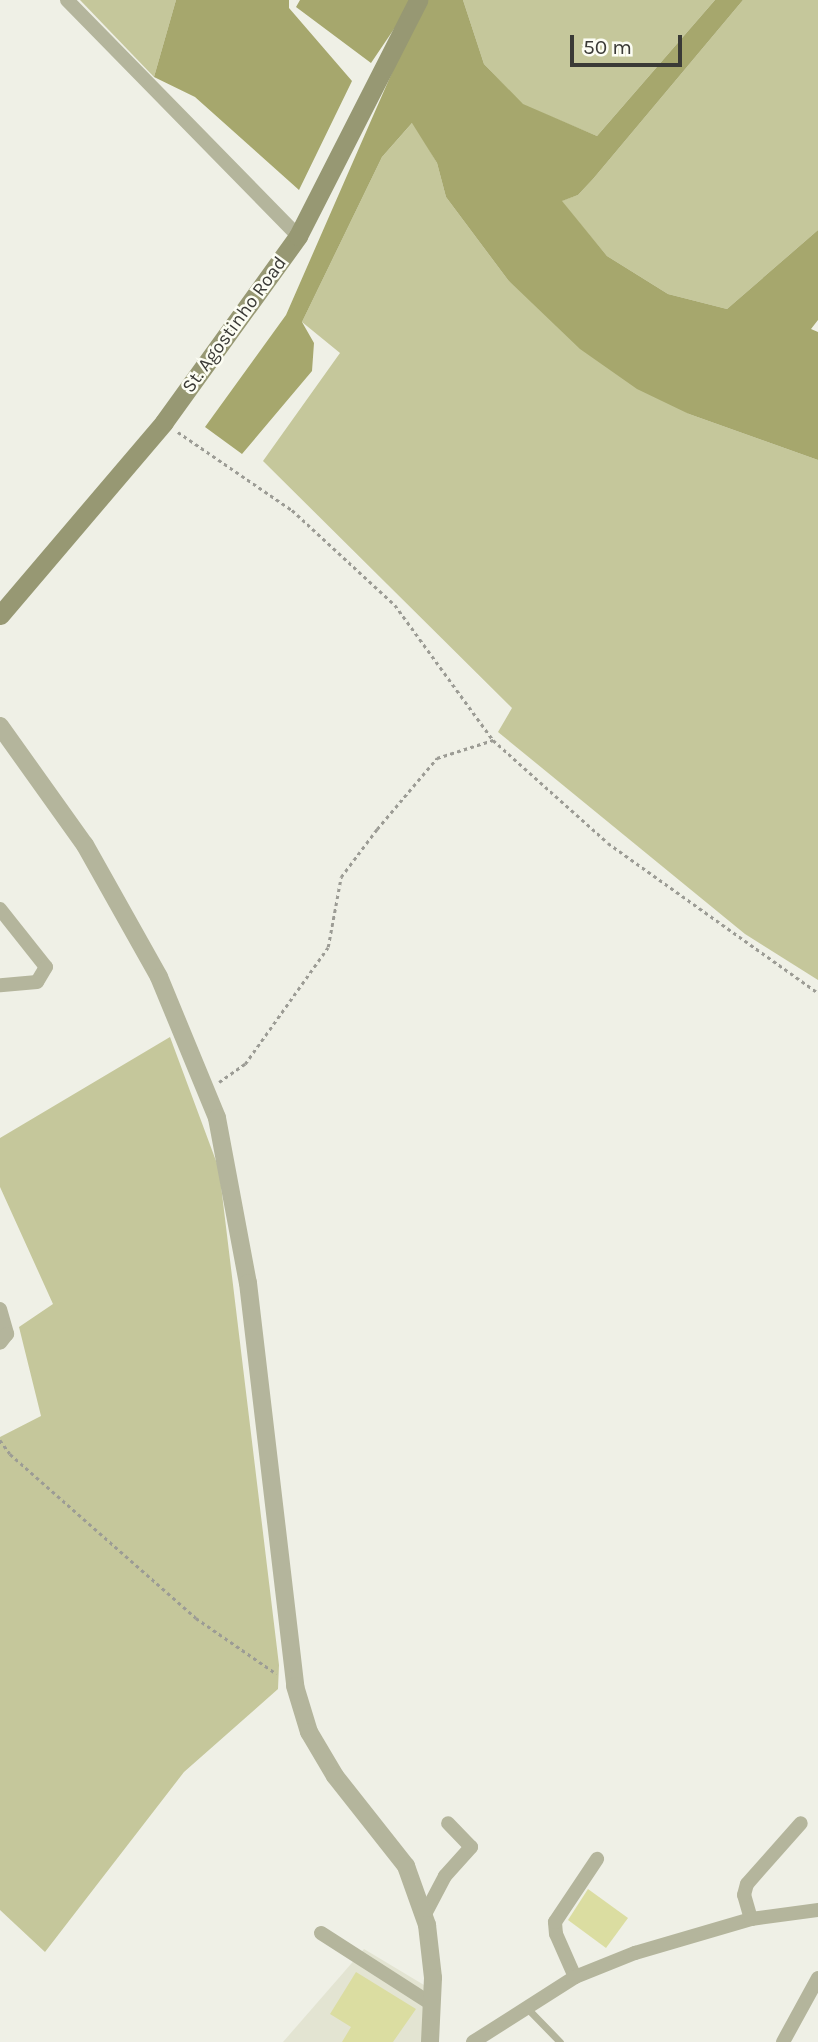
<!DOCTYPE html>
<html>
<head>
<meta charset="utf-8">
<style>
  body { margin:0 }
  #map { position:relative; width:818px; height:2042px; overflow:hidden; background:#eff0e6; font-family:Karla,sans-serif }
  div>[style] { position:absolute }
  .built>* { inset:0; background:#e3e4d2 }
  .green>* { inset:0; background:#c5c79b }
  .water>* { inset:0; background:#a6a76d }
  .building>* { inset:0; background:#dbdda1 }
  .path>* { height:2.5px; margin-top:-1.25px; transform-origin:0; background:repeating-linear-gradient(90deg,#9c9c95 0 3.5px,transparent 0 7px) }
  .service>* { height:7px; margin:-3.5px; padding:0 3.5px; transform-origin:3.5px; border-radius:3.5px; background:#b4b59c }
  .minor>* { height:14px; margin:-7px; padding:0 7px; transform-origin:7px; border-radius:7px; background:#b4b59c }
  .tertiary>* { height:18px; margin:-9px; padding:0 9px; transform-origin:9px; border-radius:9px; background:#b4b59c }
  .secondary>* { height:19px; margin:-9.5px; padding:0 9.5px; transform-origin:9.5px; border-radius:9.5px; background:#979873 }
  span { translate:-50% -50%; white-space:nowrap; text-align:center; line-height:1.15; -webkit-text-stroke:5px #fcfdf3; paint-order:stroke }
  .street-label { font-size:19px; color:#3a3a36 }
  .scale { position:absolute; left:570px; top:35px; width:112px; height:32px; box-sizing:border-box; border:4px solid #3a3a36; border-top:0; padding-left:9px; font-size:21px; line-height:24px; white-space:nowrap; color:#3a3a36; -webkit-text-stroke:5px #fcfdf3; paint-order:stroke }
</style>
</head>
<body>
<div id="map">
  <div class="built">
    <div style="clip-path:polygon(364px 1949px,424px 1985px,423px 2042px,283px 2042px)"></div>
  </div>
  <div class="green">
    <div style="clip-path:polygon(80px 0,176px 0,154px 77px)"></div>
    <div style="clip-path:polygon(463px 0,715px 0,597px 136px,523px 105px,484px 64px)"></div>
    <div style="clip-path:polygon(743px 0,818px 0,818px 230px,727px 309px,668px 294px,607px 256px,561px 201px,578px 195px,593px 179px)"></div>
    <div style="clip-path:polygon(413px 122px,437px 163px,446px 197px,508px 280px,689px 414px,818px 460px,818px 980px,745px 934px,498px 732px,512px 708px,263px 461px,340px 353px,302px 322px,382px 157px)"></div>
    <div style="clip-path:polygon(170px 1037px,219px 1169px,279px 1665px,278px 1689px,184px 1772px,45px 1952px,0 1910px,0 1437px,41px 1416px,19px 1327px,53px 1304px,0 1187px,0 1138px)"></div>
  </div>
  <div class="water">
    <div style="clip-path:polygon(176px 0,289px 0,289px 8px,352px 81px,299px 190px,195px 97px,154px 77px)"></div>
    <div style="clip-path:polygon(300px 0,463px 0,484px 64px,523px 104px,597px 136px,715px 0,743px 0,593px 179px,578px 195px,562px 201px,607px 256px,668px 294px,727px 309px,818px 230px,818px 320px,811px 329px,818px 332px,818px 460px,689px 414px,637px 389px,580px 349px,508px 280px,446px 197px,437px 163px,412px 123px,382px 157px,302px 322px,314px 343px,312px 371px,242px 454px,205px 427px,286px 315px,408px 36px,394px 29px,371px 63px,296px 7px)"></div>
  </div>
  <div class="building">
    <div style="clip-path:polygon(588px 1889px,628px 1918px,606px 1948px,568px 1920px)"></div>
    <div style="clip-path:polygon(356px 1972px,416px 2009px,393px 2042px,342px 2042px,351px 2027px,330px 2014px)"></div>
  </div>
  <div class="path">
    <div style="left:178px;top:432px;width:138px;rotate:34.4deg"></div>
    <div style="left:292px;top:510px;width:140px;rotate:42.7deg"></div>
    <div style="left:395px;top:605px;width:167px;rotate:54deg"></div>
    <div style="left:493px;top:740px;width:154px;rotate:41.8deg"></div>
    <div style="left:608px;top:843px;width:258px;rotate:35.5deg"></div>
    <div style="left:219px;top:1082px;width:32px;rotate:-35deg"></div>
    <div style="left:245px;top:1064px;width:143px;rotate:-54.6deg"></div>
    <div style="left:328px;top:947px;width:71px;rotate:-79.5deg"></div>
    <div style="left:341px;top:877px;width:60px;rotate:-53.1deg"></div>
    <div style="left:377px;top:829px;width:93px;rotate:-49.8deg"></div>
    <div style="left:437px;top:758px;width:59px;rotate:-17.8deg"></div>
    <div style="left:0;top:1440px;width:17px;rotate:54deg"></div>
    <div style="left:10px;top:1454px;width:248px;rotate:41.4deg"></div>
    <div style="left:196px;top:1618px;width:98px;rotate:34.7deg"></div>
  </div>
  <div class="service">
    <div style="left:525px;top:2006px;width:50px;rotate:45.8deg"></div>
  </div>
  <div class="minor">
    <div style="left:67px;top:0;width:330px;rotate:45.6deg"></div>
    <div style="left:0;top:909px;width:74px;rotate:51.6deg"></div>
    <div style="left:46px;top:967px;width:17px;rotate:121deg"></div>
    <div style="left:37px;top:982px;width:37px;rotate:175deg"></div>
    <div style="left:0;top:1309px;width:26px;rotate:74deg"></div>
    <div style="left:7px;top:1334px;width:11px;rotate:128deg"></div>
    <div style="left:424px;top:1916px;width:45px;rotate:-62.3deg"></div>
    <div style="left:445px;top:1876px;width:39px;rotate:-48deg"></div>
    <div style="left:471px;top:1847px;width:33px;rotate:-134deg"></div>
    <div style="left:751px;top:1919px;width:25px;rotate:-106deg"></div>
    <div style="left:744px;top:1895px;width:11px;rotate:-75deg"></div>
    <div style="left:747px;top:1884px;width:81px;rotate:-48.5deg"></div>
    <div style="left:321px;top:1933px;width:133px;rotate:32.7deg"></div>
    <div style="left:575px;top:1977px;width:47px;rotate:-113.8deg"></div>
    <div style="left:556px;top:1934px;width:12px;rotate:-95deg"></div>
    <div style="left:555px;top:1922px;width:76px;rotate:-56.3deg"></div>
    <div style="left:473px;top:2042px;width:121px;rotate:-32.5deg"></div>
    <div style="left:575px;top:1977px;width:65px;rotate:-21.8deg"></div>
    <div style="left:635px;top:1953px;width:121px;rotate:-16.3deg"></div>
    <div style="left:751px;top:1919px;width:68px;rotate:-7.7deg"></div>
    <div style="left:783px;top:2042px;width:73px;rotate:-61.3deg"></div>
  </div>
  <div class="tertiary">
    <div style="left:0;top:726px;width:146px;rotate:54.5deg"></div>
    <div style="left:85px;top:845px;width:151px;rotate:60.7deg"></div>
    <div style="left:159px;top:977px;width:152px;rotate:67.6deg"></div>
    <div style="left:217px;top:1118px;width:168px;rotate:79.4deg"></div>
    <div style="left:248px;top:1283px;width:406px;rotate:83.3deg"></div>
    <div style="left:295px;top:1686px;width:48px;rotate:73.1deg"></div>
    <div style="left:309px;top:1732px;width:51px;rotate:59.4deg"></div>
    <div style="left:335px;top:1776px;width:115px;rotate:51.7deg"></div>
    <div style="left:406px;top:1866px;width:63px;rotate:70.4deg"></div>
    <div style="left:427px;top:1925px;width:53px;rotate:83.5deg"></div>
    <div style="left:433px;top:1978px;width:64px;rotate:92.7deg"></div>
  </div>
  <div class="secondary">
    <div style="left:0;top:615px;width:253px;rotate:-49.6deg"></div>
    <div style="left:164px;top:422px;width:229px;rotate:-54.2deg"></div>
    <div style="left:298px;top:236px;width:265px;rotate:-63deg"></div>
  </div>
  <div class="street-label">
    <span style="left:235px;top:325px;rotate:-54deg">St. Agostinho Road</span>
  </div>
  <div class="scale">50 m</div>
</div>
</body>
</html>
